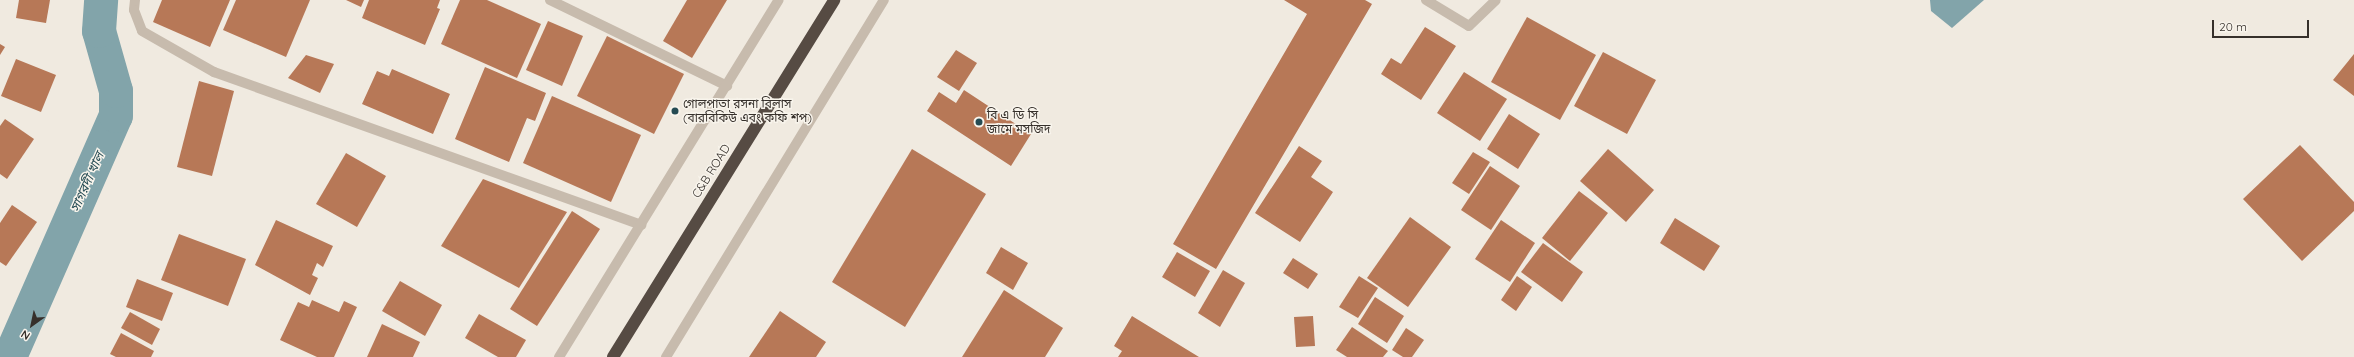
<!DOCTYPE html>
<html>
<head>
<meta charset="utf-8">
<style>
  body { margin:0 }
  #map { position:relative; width:2354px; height:357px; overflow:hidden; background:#f0eae0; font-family:Quicksand,"Noto Sans Bengali",sans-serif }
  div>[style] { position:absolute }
  .water>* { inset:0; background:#82a4aa }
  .canal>* { height:34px; margin:-17px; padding:0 17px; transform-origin:17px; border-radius:17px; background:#82a4aa }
  .building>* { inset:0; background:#b77857 }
  .minor>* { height:10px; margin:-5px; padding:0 5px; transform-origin:5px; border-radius:5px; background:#c7bbad }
  .highway>* { height:12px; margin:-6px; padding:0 6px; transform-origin:6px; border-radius:6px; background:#564b43 }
  .dots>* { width:11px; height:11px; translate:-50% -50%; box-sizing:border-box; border:2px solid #f8f4ec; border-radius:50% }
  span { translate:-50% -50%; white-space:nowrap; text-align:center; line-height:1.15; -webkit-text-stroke:3px #f8f4ec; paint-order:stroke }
  .poi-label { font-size:12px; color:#36302b }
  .left { translate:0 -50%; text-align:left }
  .street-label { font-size:12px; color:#36302b }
  .water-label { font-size:13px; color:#254b53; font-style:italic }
  .north { position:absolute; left:12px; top:305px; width:40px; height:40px; -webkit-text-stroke:3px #f8f4ec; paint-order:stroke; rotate:213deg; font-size:11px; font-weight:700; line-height:16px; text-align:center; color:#36302b }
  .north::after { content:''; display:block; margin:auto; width:14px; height:18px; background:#36302b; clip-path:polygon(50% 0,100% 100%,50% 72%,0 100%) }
  .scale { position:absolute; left:2212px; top:20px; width:97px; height:18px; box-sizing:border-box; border:2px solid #36302b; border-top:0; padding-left:5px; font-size:12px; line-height:14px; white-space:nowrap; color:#36302b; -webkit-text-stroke:3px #f8f4ec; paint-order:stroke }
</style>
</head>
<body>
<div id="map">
  <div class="water">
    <div style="clip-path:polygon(1930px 0,1984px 0,1952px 28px,1931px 11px)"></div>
  </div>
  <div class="canal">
    <div style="left:10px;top:357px;width:263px;rotate:-66.3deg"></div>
    <div style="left:116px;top:116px;width:25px;rotate:-90deg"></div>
    <div style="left:116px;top:91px;width:62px;rotate:-105.8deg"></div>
    <div style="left:99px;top:31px;width:31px;rotate:-86deg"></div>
  </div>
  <div class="building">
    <div style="clip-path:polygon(19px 0,50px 0,46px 23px,16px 18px)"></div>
    <div style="clip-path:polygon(162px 0,230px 0,210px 47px,153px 22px)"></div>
    <div style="clip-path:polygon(236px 0,310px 0,286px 57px,223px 30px)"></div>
    <div style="clip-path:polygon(346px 0,364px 0,361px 7px)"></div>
    <div style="clip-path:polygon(369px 0,440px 0,437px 8px,440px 9px,425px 45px,362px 18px)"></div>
    <div style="clip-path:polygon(460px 0,487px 0,541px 24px,517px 78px,441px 44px)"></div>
    <div style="clip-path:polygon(687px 0,727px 0,692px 58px,663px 41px)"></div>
    <div style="clip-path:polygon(1284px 0,1365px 0,1372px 4px,1216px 269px,1173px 244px,1307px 14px)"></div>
    <div style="clip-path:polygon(1527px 17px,1596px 55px,1560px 120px,1491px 82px)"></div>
    <div style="clip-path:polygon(548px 21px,583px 36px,562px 86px,526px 70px)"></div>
    <div style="clip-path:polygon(1425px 27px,1456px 46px,1421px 100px,1381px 74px,1391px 58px,1401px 64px)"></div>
    <div style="clip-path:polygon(607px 36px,684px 74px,654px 134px,577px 96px)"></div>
    <div style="clip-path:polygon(0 44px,5px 47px,0 55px)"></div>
    <div style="clip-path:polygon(956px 50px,977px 63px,959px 91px,937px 77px)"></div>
    <div style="clip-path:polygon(1603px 52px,1656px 80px,1627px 134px,1574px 106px)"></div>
    <div style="clip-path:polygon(2354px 54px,2354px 96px,2333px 80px)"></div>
    <div style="clip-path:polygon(306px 55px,334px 64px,320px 93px,288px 78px)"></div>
    <div style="clip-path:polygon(16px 59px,56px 75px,41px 112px,1px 96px)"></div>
    <div style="clip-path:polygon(485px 67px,546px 93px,535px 121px,527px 118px,509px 162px,455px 139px)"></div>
    <div style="clip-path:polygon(392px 69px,450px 94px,433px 134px,362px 104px,377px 71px,389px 76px)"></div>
    <div style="clip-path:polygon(1464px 72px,1507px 99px,1480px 141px,1437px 113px)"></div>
    <div style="clip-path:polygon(199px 81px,234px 91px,212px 176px,177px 167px)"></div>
    <div style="clip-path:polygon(964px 90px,1031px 134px,1011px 166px,927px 111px,939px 92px,956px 103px)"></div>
    <div style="clip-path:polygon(552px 96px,641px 135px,611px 202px,523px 163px)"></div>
    <div style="clip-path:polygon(1509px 114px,1540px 134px,1518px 169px,1487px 149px)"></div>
    <div style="clip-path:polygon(5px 119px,34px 139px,7px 179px,0 174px,0 126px)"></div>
    <div style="clip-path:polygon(2300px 145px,2354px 202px,2354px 211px,2302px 261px,2243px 199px)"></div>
    <div style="clip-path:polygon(1299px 146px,1322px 161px,1311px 177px,1333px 192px,1300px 242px,1255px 213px)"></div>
    <div style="clip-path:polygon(912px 149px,986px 194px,905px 327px,832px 282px)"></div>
    <div style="clip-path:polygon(1608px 149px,1654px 190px,1626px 222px,1580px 181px)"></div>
    <div style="clip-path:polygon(1473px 152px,1490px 162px,1469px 194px,1452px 183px)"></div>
    <div style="clip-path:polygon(346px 153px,386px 176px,357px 227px,316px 204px)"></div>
    <div style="clip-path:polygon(1490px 166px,1520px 186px,1491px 230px,1461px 210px)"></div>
    <div style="clip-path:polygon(483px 179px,567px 212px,519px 288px,441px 246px)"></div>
    <div style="clip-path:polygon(1579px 191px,1608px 213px,1570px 261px,1542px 238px)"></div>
    <div style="clip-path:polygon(12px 205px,37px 222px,6px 266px,0 262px,0 223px)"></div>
    <div style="clip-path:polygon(572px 211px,600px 229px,537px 326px,510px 309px)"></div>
    <div style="clip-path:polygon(1410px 217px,1451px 247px,1408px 307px,1367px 278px)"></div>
    <div style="clip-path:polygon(1675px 218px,1720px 246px,1704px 271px,1660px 243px)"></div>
    <div style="clip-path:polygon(276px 220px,333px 246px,323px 267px,317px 263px,312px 275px,318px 278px,310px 295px,255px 265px)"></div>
    <div style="clip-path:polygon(1501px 220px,1535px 243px,1510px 282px,1475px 259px)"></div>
    <div style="clip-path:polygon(179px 234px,246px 259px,228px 306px,161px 280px)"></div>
    <div style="clip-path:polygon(1543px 243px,1583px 272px,1562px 302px,1521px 272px)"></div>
    <div style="clip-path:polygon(1001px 247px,1028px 263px,1013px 290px,986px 273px)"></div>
    <div style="clip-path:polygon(1177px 252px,1210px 271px,1195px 297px,1162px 277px)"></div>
    <div style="clip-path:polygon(1293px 258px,1318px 274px,1308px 289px,1283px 273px)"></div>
    <div style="clip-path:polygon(1223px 270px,1245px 283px,1220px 327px,1198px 313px)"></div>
    <div style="clip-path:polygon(1359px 276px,1378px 288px,1358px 318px,1339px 307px)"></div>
    <div style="clip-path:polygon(1517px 276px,1532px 287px,1516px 311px,1501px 300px)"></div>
    <div style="clip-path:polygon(137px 279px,173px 293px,162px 321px,126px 307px)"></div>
    <div style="clip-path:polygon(400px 281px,442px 305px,425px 336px,382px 311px)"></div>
    <div style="clip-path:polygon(1004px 290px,1063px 328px,1045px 357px,962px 357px)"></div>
    <div style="clip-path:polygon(1375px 297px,1404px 316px,1387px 343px,1358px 324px)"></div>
    <div style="clip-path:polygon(312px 300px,339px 312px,344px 301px,357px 307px,334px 357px,317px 357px,280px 340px,298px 302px,309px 307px)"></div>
    <div style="clip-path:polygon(780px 311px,826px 342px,816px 357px,749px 357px)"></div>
    <div style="clip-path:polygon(130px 312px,160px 329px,152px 345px,121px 328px)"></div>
    <div style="clip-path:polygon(479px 314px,526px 340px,516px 357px,498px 357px,465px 338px)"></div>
    <div style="clip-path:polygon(1132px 316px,1199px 357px,1118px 357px,1122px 351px,1114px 346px)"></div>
    <div style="clip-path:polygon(1313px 316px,1315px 346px,1296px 347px,1294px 317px)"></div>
    <div style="clip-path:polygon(382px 324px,420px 342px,413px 357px,367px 357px)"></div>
    <div style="clip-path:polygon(1352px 327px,1388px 351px,1383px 357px,1347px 357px,1336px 350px)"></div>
    <div style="clip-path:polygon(1406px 328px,1424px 340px,1412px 357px,1403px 357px,1392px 350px)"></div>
    <div style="clip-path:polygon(121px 333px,154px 351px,151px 357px,116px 357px,110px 354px)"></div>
  </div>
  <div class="minor">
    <div style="left:135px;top:0;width:10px;rotate:96deg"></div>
    <div style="left:134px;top:10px;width:22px;rotate:69deg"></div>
    <div style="left:142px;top:31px;width:83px;rotate:29.7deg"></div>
    <div style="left:214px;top:72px;width:454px;rotate:19.7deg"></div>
    <div style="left:550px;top:0;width:197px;rotate:25.9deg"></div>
    <div style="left:1426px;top:0;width:50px;rotate:31.2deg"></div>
    <div style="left:1469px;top:26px;width:37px;rotate:-44deg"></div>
    <div style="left:559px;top:357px;width:419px;rotate:-58.4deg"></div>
    <div style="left:666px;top:357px;width:418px;rotate:-58.6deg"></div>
  </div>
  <div class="highway">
    <div style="left:613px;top:357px;width:420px;rotate:-58.2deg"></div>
  </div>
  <div class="dots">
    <div style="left:675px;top:111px;background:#254b53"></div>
    <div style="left:979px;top:122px;background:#254b53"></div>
  </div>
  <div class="poi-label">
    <span class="left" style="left:683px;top:111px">গোলপাতা রসনা বিলাস<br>(বারবিকিউ এবং কফি শপ)</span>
    <span class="left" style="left:987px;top:122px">বি এ ডি সি<br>জামে মসজিদ</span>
  </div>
  <div class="street-label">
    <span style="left:711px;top:171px;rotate:-58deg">C&amp;B ROAD</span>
  </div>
  <div class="water-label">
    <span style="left:87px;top:182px;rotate:-66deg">সাগরদী খাল</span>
  </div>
  <div class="north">N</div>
  <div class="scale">20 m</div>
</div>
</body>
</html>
